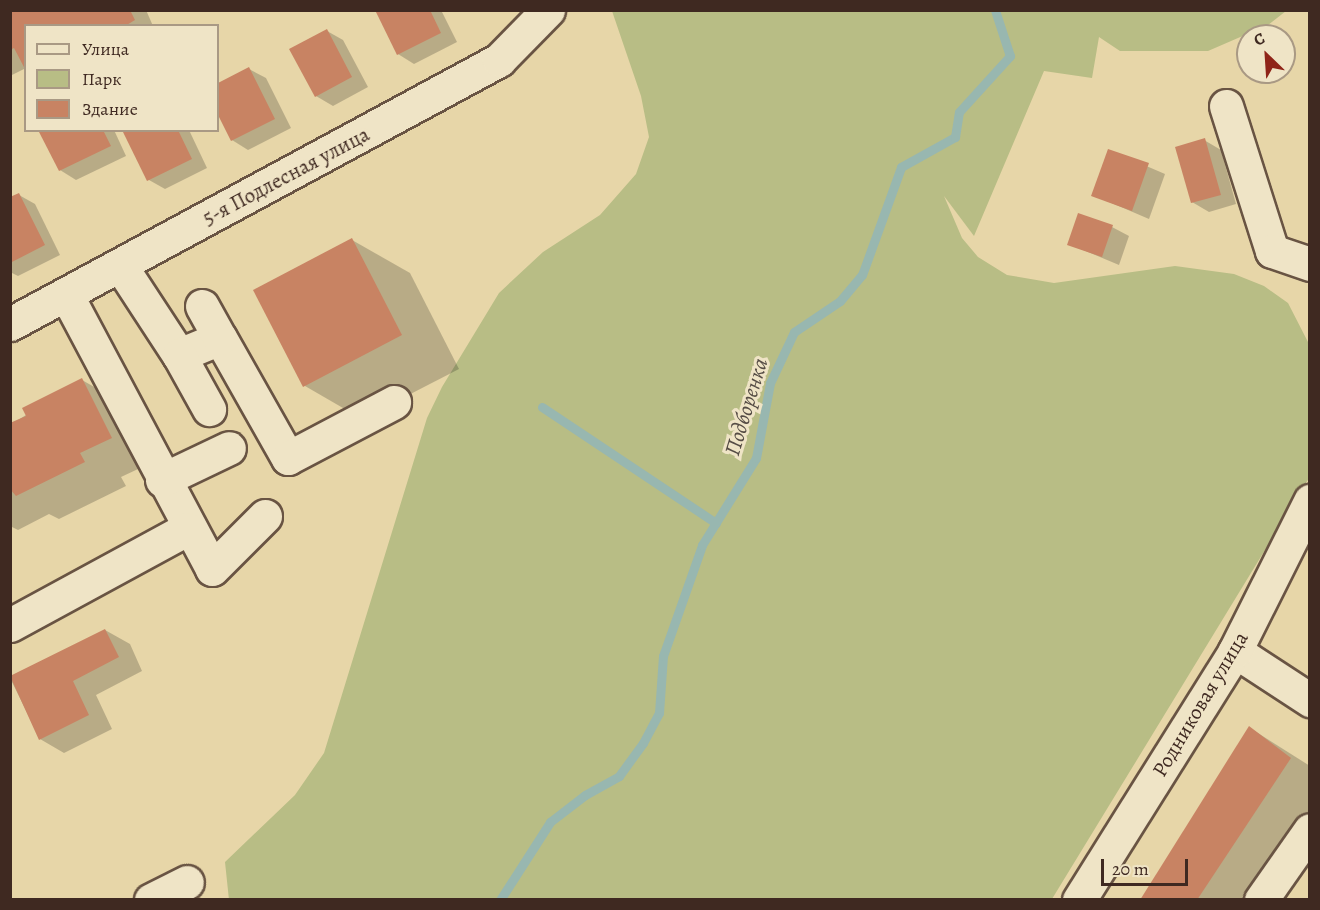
<!DOCTYPE html>
<html>
<head>
<meta charset="utf-8">
<style>
  body { margin:0 }
  #map { position:relative; width:1320px; height:910px; overflow:hidden; background:#e7d6a8; font-family:Alegreya,serif }
  div>[style] { position:absolute }
  .green>* { inset:0; background:#b8bd85 }
  .shadow>* { inset:0; background:#0003 }
  .stream>* { height:9px; margin:-4.5px; padding:0 4.5px; transform-origin:4.5px; border-radius:4.5px; background:#98b7b0 }
  .building>* { inset:0; background:#c88363 }
  .roads { filter:drop-shadow(2px 0 #695443) drop-shadow(-2px 0 #695443) drop-shadow(0 2px #695443) drop-shadow(0 -2px #695443) }
  .minor>* { height:33px; margin:-16.5px; padding:0 16.5px; transform-origin:16.5px; border-radius:16.5px; background:#efe4c6 }
  span { translate:-50% -50%; white-space:nowrap; text-align:center; line-height:1.15; -webkit-text-stroke:6px #efe4c6; paint-order:stroke }
  .street-label { font-size:21px; color:#3f2921 }
  .water-label { font-size:22px; color:#554c45; font-style:italic }
  .frame { position:absolute; inset:0; border:12px solid #3f2921; pointer-events:none }
  .legend { position:absolute; left:24px; top:24px; width:195px; height:108px; box-sizing:border-box; background:#efe4c6; border:2px solid #a99984; margin:0; padding:8px 10px; list-style:none; font-size:18px; color:#3f2921 }
  .legend li { display:flex; align-items:center; gap:12px; height:30px }
  .legend b { width:30px; border:2px solid #a99984 }
  .north { position:absolute; left:1236px; top:24px; width:60px; height:60px; box-sizing:border-box; background:#efe4c6; border:2px solid #a99984; border-radius:50%; rotate:335deg; font-size:16px; font-weight:700; line-height:24px; text-align:center; color:#3f2921 }
  .north::after { content:''; display:block; margin:auto; width:21px; height:27px; background:#8f2418; clip-path:polygon(50% 0,100% 100%,50% 72%,0 100%) }
  .scale { position:absolute; left:1101px; top:859px; width:87px; height:27px; box-sizing:border-box; border:3px solid #3f2921; border-top:0; padding-left:8px; font-size:18px; line-height:21px; white-space:nowrap; color:#3f2921; -webkit-text-stroke:4px #efe4c6; paint-order:stroke }
</style>
</head>
<body>
<div id="map">
  <div class="green">
    <div style="clip-path:polygon(612px 11px,1286px 11px,1268px 25px,1208px 51px,1120px 51px,1099px 37px,1092px 78px,1044px 71px,974px 236px,944px 196px,962px 238px,978px 257px,1007px 275px,1054px 283px,1175px 266px,1234px 274px,1264px 286px,1288px 303px,1309px 344px,1309px 478px,1052px 899px,229px 900px,225px 862px,295px 795px,324px 753px,427px 418px,442px 387px,499px 293px,543px 252px,600px 215px,636px 174px,649px 137px,641px 96px)"></div>
  </div>
  <div class="shadow">
    <div style="clip-path:polygon(146px 10px,153px 26px,26px 26px,26px 68px,10px 76px,12px 10px)"></div>
    <div style="clip-path:polygon(376px 10px,441px 10px,457px 42px,414px 64px,398px 54px)"></div>
    <div style="clip-path:polygon(327px 31px,343px 40px,368px 87px,333px 106px,316px 96px)"></div>
    <div style="clip-path:polygon(249px 69px,266px 78px,291px 128px,248px 150px,232px 140px,218px 111px,218px 84px)"></div>
    <div style="clip-path:polygon(40px 130px,114px 130px,126px 156px,76px 180px,60px 170px)"></div>
    <div style="clip-path:polygon(124px 130px,189px 130px,207px 168px,165px 189px,149px 180px)"></div>
    <div style="clip-path:polygon(1204px 140px,1221px 150px,1236px 204px,1209px 212px,1192px 202px)"></div>
    <div style="clip-path:polygon(1109px 150px,1165px 174px,1149px 219px,1093px 195px)"></div>
    <div style="clip-path:polygon(19px 195px,35px 204px,60px 255px,18px 276px,10px 272px,10px 199px)"></div>
    <div style="clip-path:polygon(1112px 227px,1129px 236px,1119px 265px,1069px 244px)"></div>
    <div style="clip-path:polygon(352px 240px,410px 273px,459px 369px,362px 419px,305px 386px)"></div>
    <div style="clip-path:polygon(82px 380px,124px 404px,153px 462px,121px 477px,126px 486px,59px 519px,49px 514px,18px 530px,10px 526px,10px 425px)"></div>
    <div style="clip-path:polygon(105px 630px,130px 644px,142px 671px,96px 695px,112px 729px,64px 753px,40px 739px,10px 678px)"></div>
    <div style="clip-path:polygon(1250px 728px,1310px 766px,1310px 817px,1255px 900px,1142px 900px)"></div>
  </div>
  <div class="stream">
    <div style="left:542px;top:407px;width:209px;rotate:33.7deg"></div>
    <div style="left:500px;top:900px;width:93px;rotate:-57.3deg"></div>
    <div style="left:550px;top:822px;width:44px;rotate:-37.6deg"></div>
    <div style="left:585px;top:795px;width:39px;rotate:-29deg"></div>
    <div style="left:619px;top:776px;width:41px;rotate:-54deg"></div>
    <div style="left:643px;top:743px;width:34px;rotate:-62deg"></div>
    <div style="left:659px;top:713px;width:57px;rotate:-86deg"></div>
    <div style="left:663px;top:656px;width:118px;rotate:-70.6deg"></div>
    <div style="left:702px;top:545px;width:102px;rotate:-58.2deg"></div>
    <div style="left:756px;top:458px;width:76px;rotate:-79.4deg"></div>
    <div style="left:770px;top:383px;width:56px;rotate:-64.8deg"></div>
    <div style="left:794px;top:332px;width:55px;rotate:-34deg"></div>
    <div style="left:840px;top:301px;width:34px;rotate:-50deg"></div>
    <div style="left:862px;top:275px;width:115px;rotate:-70.1deg"></div>
    <div style="left:901px;top:167px;width:62px;rotate:-29.1deg"></div>
    <div style="left:955px;top:137px;width:25px;rotate:-81deg"></div>
    <div style="left:959px;top:112px;width:76px;rotate:-47.7deg"></div>
    <div style="left:1010px;top:56px;width:48px;rotate:-108.1deg"></div>
  </div>
  <div class="building">
    <div style="clip-path:polygon(10px 10px,130px 10px,135px 20px,125px 26px,26px 26px,26px 71px,14px 48px,10px 50px)"></div>
    <div style="clip-path:polygon(375px 10px,430px 10px,441px 33px,397px 55px)"></div>
    <div style="clip-path:polygon(327px 29px,352px 77px,315px 97px,289px 49px)"></div>
    <div style="clip-path:polygon(249px 67px,275px 119px,231px 141px,218px 115px,218px 83px)"></div>
    <div style="clip-path:polygon(38px 130px,103px 130px,111px 146px,59px 171px)"></div>
    <div style="clip-path:polygon(122px 130px,178px 130px,192px 159px,147px 181px)"></div>
    <div style="clip-path:polygon(1205px 138px,1221px 195px,1191px 203px,1175px 147px)"></div>
    <div style="clip-path:polygon(1108px 149px,1149px 163px,1132px 211px,1091px 196px)"></div>
    <div style="clip-path:polygon(19px 193px,45px 245px,10px 263px,10px 197px)"></div>
    <div style="clip-path:polygon(1078px 213px,1113px 225px,1102px 257px,1067px 245px)"></div>
    <div style="clip-path:polygon(352px 238px,402px 335px,303px 387px,253px 290px)"></div>
    <div style="clip-path:polygon(82px 378px,112px 438px,80px 453px,85px 462px,16px 496px,10px 489px,10px 423px,26px 416px,22px 408px)"></div>
    <div style="clip-path:polygon(105px 629px,119px 657px,73px 681px,89px 715px,39px 740px,10px 676px)"></div>
    <div style="clip-path:polygon(1249px 726px,1291px 758px,1197px 900px,1140px 900px)"></div>
  </div>
  <div class="roads">
    <div class="minor">
      <div style="left:1226px;top:106px;width:152px;rotate:72.4deg"></div>
      <div style="left:1272px;top:251px;width:40px;rotate:18.9deg"></div>
      <div style="left:120px;top:265px;width:108px;rotate:56.8deg"></div>
      <div style="left:179px;top:355px;width:44px;rotate:-22.5deg"></div>
      <div style="left:220px;top:338px;width:138px;rotate:60.5deg"></div>
      <div style="left:288px;top:458px;width:120px;rotate:-27.8deg"></div>
      <div style="left:66px;top:294px;width:311px;rotate:62deg"></div>
      <div style="left:212px;top:569px;width:75px;rotate:-45deg"></div>
      <div style="left:202px;top:306px;width:37px;rotate:61deg"></div>
      <div style="left:10px;top:324px;width:556px;rotate:-28.36deg"></div>
      <div style="left:499px;top:60px;width:70px;rotate:-45.6deg"></div>
      <div style="left:179px;top:355px;width:62px;rotate:60.9deg"></div>
      <div style="left:162px;top:480px;width:74px;rotate:-25.5deg"></div>
      <div style="left:10px;top:625px;width:201px;rotate:-28.5deg"></div>
      <div style="left:1235px;top:651px;width:90px;rotate:33.2deg"></div>
      <div style="left:151px;top:900px;width:40px;rotate:-26.6deg"></div>
      <div style="left:1079px;top:900px;width:294px;rotate:-57.9deg"></div>
      <div style="left:1235px;top:651px;width:168px;rotate:-63.4deg"></div>
      <div style="left:1261px;top:900px;width:85px;rotate:-55deg"></div>
    </div>
  </div>
  <div class="street-label">
    <span style="left:286px;top:176px;rotate:-28deg">5-я Подлесная улица</span>
    <span style="left:1200px;top:704px;rotate:-59deg">Родниковая улица</span>
  </div>
  <div class="water-label">
    <span style="left:747px;top:407px;rotate:-73deg">Подборенка</span>
  </div>
  <div class="frame"></div>
  <ul class="legend">
  <li><b style="height:8px;background:#efe4c6"></b>Улица</li>
  <li><b style="height:16px;background:#b8bd85"></b>Парк</li>
  <li><b style="height:16px;background:#c88363"></b>Здание</li>
  </ul>
  <div class="north">С</div>
  <div class="scale">20 m</div>
</div>
</body>
</html>
